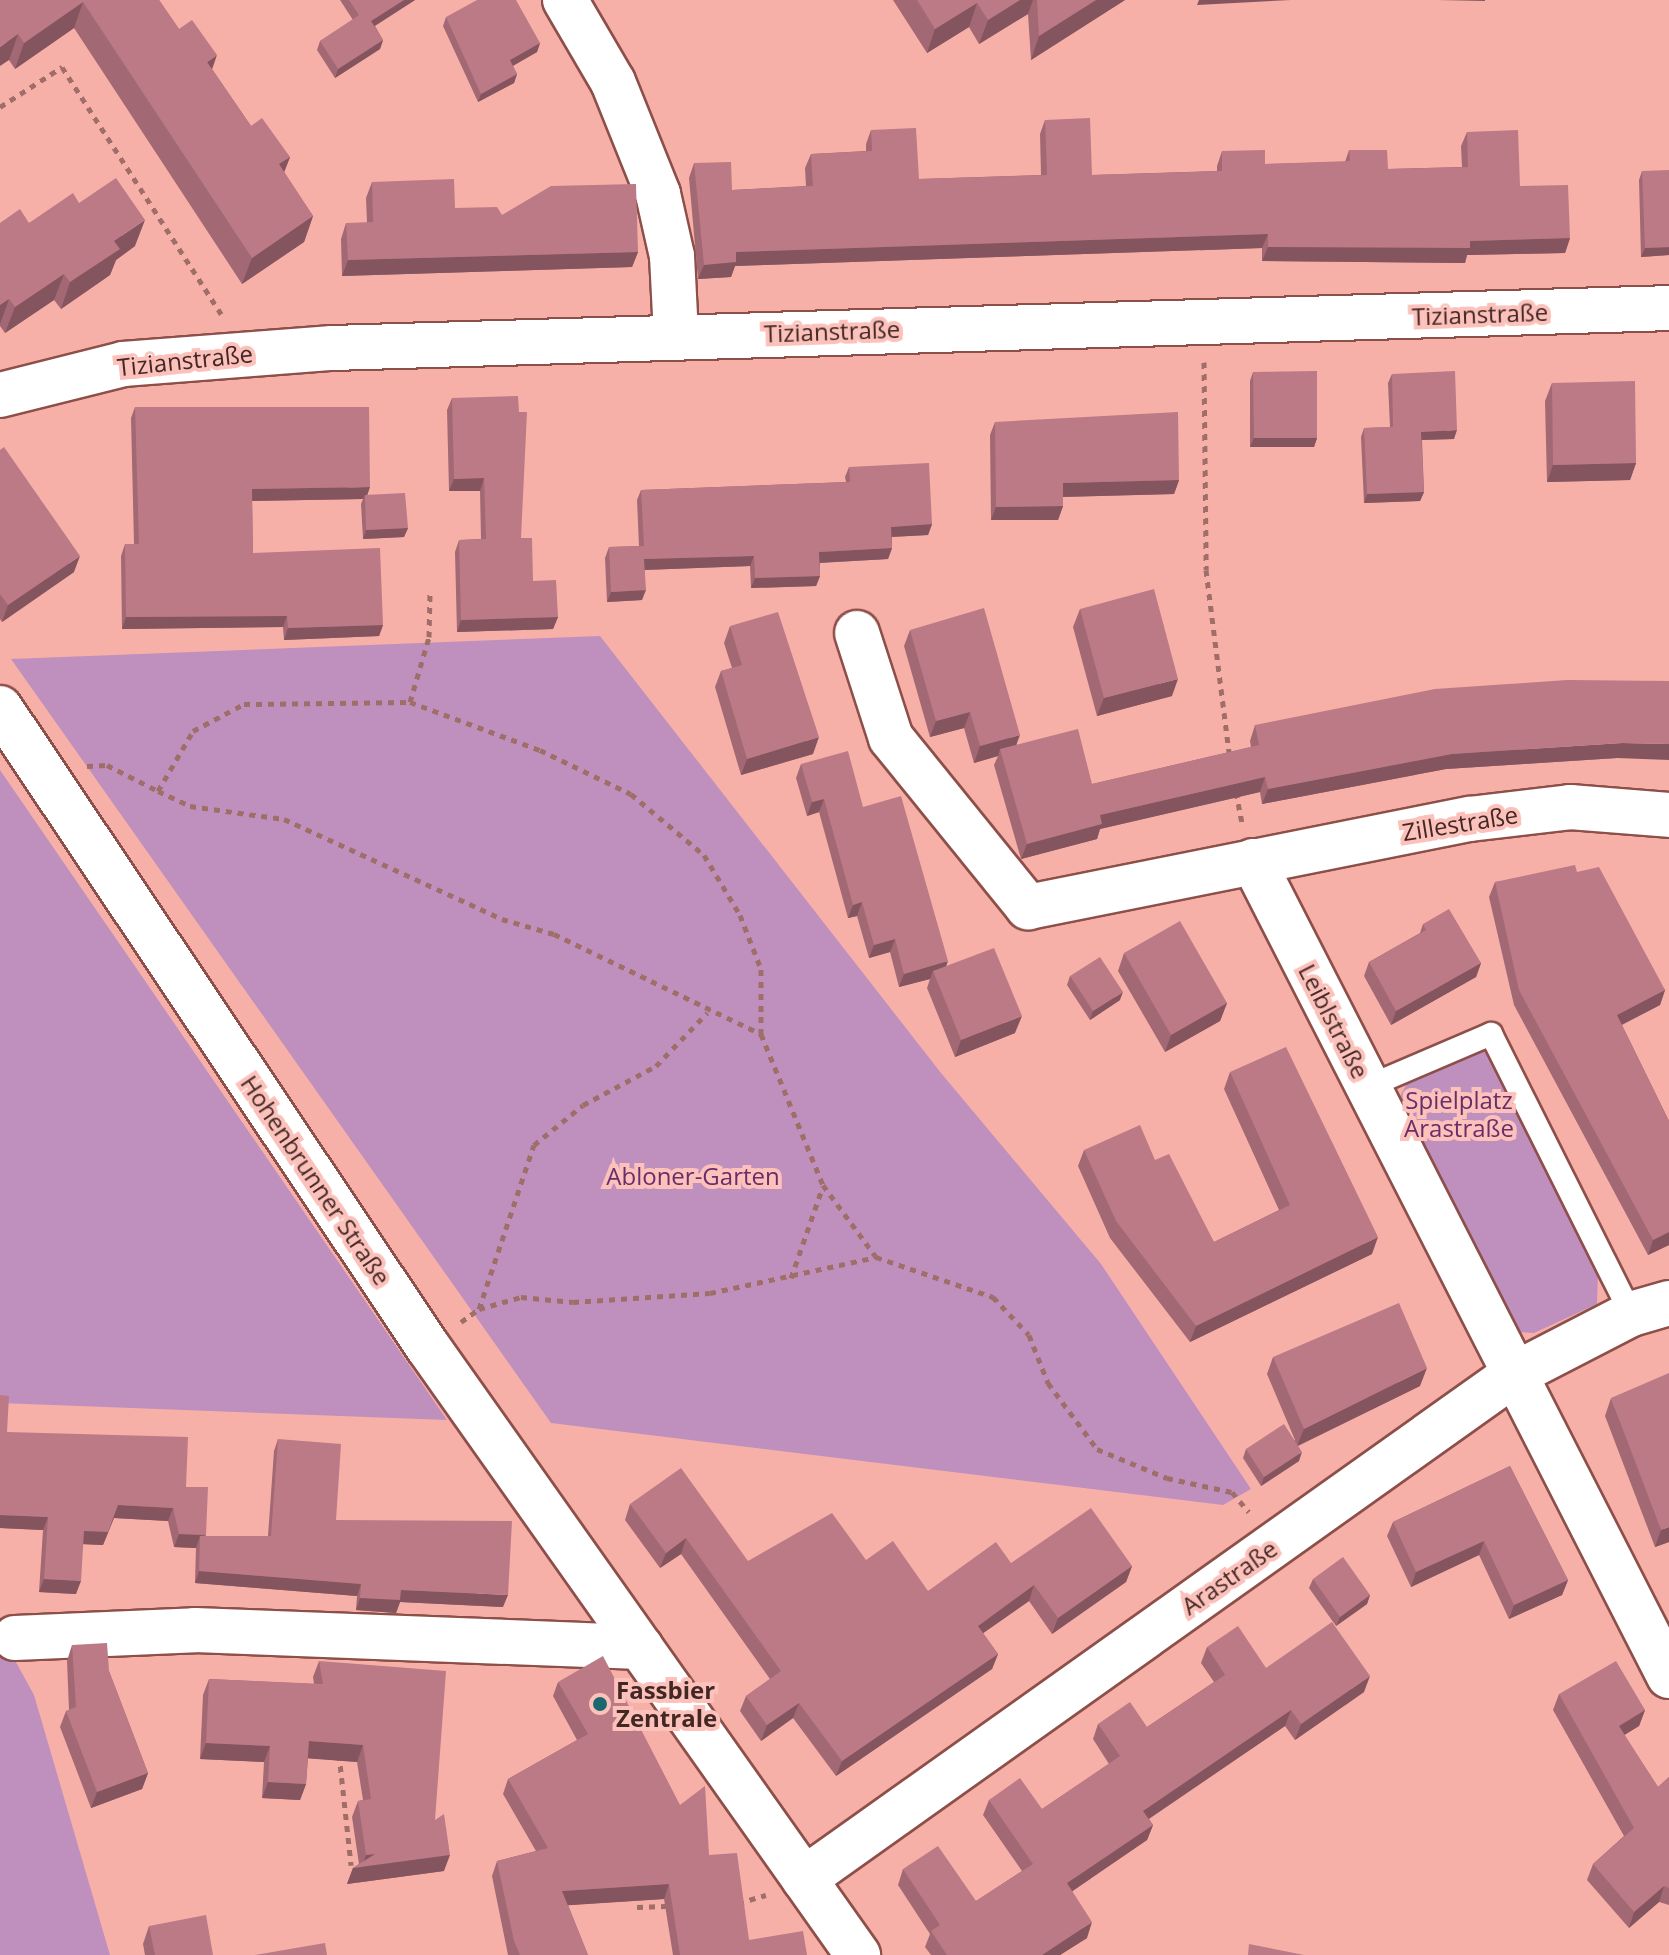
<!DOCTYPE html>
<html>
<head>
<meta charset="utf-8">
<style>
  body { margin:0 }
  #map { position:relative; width:1669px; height:1955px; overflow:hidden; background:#f6b0a7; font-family:"Open Sans",sans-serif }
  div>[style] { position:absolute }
  .green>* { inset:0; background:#bf90be }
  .path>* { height:5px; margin-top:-2.5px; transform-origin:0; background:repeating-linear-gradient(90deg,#9f6e68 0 6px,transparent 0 12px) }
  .roads { filter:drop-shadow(2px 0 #8d4f49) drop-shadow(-2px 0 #8d4f49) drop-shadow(0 2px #8d4f49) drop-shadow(0 -2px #8d4f49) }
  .service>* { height:22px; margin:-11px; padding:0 11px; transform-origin:11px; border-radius:11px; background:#fff }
  .minor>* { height:44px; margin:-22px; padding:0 22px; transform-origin:22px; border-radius:22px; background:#fff }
  .wall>* { inset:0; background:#a26873 }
  .shaded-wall>* { inset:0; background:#84555e }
  .building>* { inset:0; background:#bc7986 }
  .dots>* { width:22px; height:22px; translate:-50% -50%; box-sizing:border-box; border:4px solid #fbc1ba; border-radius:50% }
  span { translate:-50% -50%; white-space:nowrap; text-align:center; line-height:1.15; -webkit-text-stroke:8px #fbc1ba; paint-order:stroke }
  .street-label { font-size:24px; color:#432724 }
  .park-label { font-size:24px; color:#692e6a }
  .poi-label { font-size:24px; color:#432724; font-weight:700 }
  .left { translate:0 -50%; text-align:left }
</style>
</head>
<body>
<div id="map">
  <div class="green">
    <div style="clip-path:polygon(600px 636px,941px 1073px,1101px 1264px,1251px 1489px,1223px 1505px,551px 1423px,11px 659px)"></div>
    <div style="clip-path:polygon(0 770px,447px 1420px,0 1403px)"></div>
    <div style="clip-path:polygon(1483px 1043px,1598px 1275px,1597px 1304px,1534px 1333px,1516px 1332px,1397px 1102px,1410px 1078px)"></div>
    <div style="clip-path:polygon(0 1633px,34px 1695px,110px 1955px,0 1955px)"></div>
  </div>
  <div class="path">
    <div style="left:0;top:107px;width:74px;rotate:-32.8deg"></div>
    <div style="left:62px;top:67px;width:294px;rotate:57.2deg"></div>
    <div style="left:1204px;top:362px;width:208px;rotate:89.4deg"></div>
    <div style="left:1206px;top:570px;width:191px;rotate:82.8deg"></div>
    <div style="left:410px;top:702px;width:68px;rotate:-73.7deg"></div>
    <div style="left:429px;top:637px;width:44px;rotate:-88.7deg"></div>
    <div style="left:87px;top:766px;width:20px;rotate:-3deg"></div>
    <div style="left:107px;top:765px;width:57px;rotate:27deg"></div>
    <div style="left:158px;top:791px;width:69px;rotate:-59.7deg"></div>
    <div style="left:193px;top:731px;width:58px;rotate:-27.9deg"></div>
    <div style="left:244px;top:704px;width:166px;rotate:-0.7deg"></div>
    <div style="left:410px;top:702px;width:139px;rotate:20.3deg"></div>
    <div style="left:540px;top:750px;width:101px;rotate:25.8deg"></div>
    <div style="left:631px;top:794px;width:95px;rotate:39.9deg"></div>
    <div style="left:704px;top:855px;width:70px;rotate:59deg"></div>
    <div style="left:740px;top:915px;width:58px;rotate:68.7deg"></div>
    <div style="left:761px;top:969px;width:65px;rotate:90deg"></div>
    <div style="left:761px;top:1034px;width:163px;rotate:67.7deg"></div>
    <div style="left:823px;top:1185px;width:89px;rotate:53.6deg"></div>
    <div style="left:876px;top:1257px;width:124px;rotate:18.9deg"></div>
    <div style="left:993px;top:1297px;width:52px;rotate:46.5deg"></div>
    <div style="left:1029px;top:1335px;width:52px;rotate:68.4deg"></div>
    <div style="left:1048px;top:1383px;width:82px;rotate:53.4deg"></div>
    <div style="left:1097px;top:1449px;width:76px;rotate:22.5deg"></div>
    <div style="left:1167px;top:1478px;width:66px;rotate:12.2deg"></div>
    <div style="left:1232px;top:1492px;width:26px;rotate:50deg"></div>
    <div style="left:158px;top:791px;width:35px;rotate:25deg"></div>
    <div style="left:190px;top:806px;width:95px;rotate:7.9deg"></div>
    <div style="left:284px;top:819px;width:240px;rotate:24.6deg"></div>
    <div style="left:502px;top:919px;width:54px;rotate:16.1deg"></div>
    <div style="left:554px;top:934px;width:230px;rotate:25.8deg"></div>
    <div style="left:1236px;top:792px;width:31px;rotate:79deg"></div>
    <div style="left:791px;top:1278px;width:97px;rotate:-70.8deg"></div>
    <div style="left:479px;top:1309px;width:44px;rotate:-15.9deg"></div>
    <div style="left:521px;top:1297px;width:52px;rotate:5.5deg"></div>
    <div style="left:573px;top:1302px;width:137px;rotate:-3.8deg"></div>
    <div style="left:710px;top:1293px;width:170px;rotate:-12.2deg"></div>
    <div style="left:461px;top:1322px;width:22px;rotate:-36deg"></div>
    <div style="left:479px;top:1309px;width:173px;rotate:-71.5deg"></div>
    <div style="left:534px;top:1145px;width:63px;rotate:-39.2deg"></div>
    <div style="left:583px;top:1105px;width:83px;rotate:-28.1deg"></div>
    <div style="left:656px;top:1066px;width:74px;rotate:-46.1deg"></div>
    <div style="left:339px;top:1754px;width:112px;rotate:83.8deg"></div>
    <div style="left:738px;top:1903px;width:29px;rotate:-16deg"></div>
    <div style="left:637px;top:1907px;width:35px;rotate:-2deg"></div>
  </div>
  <div class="roads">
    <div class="service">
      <div style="left:1367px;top:1087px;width:135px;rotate:-23.1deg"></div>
      <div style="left:1491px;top:1034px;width:313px;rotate:63.4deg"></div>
    </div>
    <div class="minor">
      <div style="left:565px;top:0;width:95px;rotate:59.7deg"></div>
      <div style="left:613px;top:82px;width:121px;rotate:68.1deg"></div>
      <div style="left:658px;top:194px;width:64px;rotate:77.3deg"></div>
      <div style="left:672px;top:256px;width:79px;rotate:87.1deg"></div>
      <div style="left:0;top:395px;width:127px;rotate:-14.1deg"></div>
      <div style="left:123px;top:364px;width:210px;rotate:-4.4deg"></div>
      <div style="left:332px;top:348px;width:1338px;rotate:-1.71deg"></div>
      <div style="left:857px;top:633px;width:110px;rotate:72.1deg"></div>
      <div style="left:891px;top:738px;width:218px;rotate:51deg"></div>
      <div style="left:1028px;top:907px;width:451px;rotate:-11.3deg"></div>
      <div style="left:1470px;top:819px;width:101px;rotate:-6.8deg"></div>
      <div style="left:1570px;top:807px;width:99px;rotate:4.6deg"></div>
      <div style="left:0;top:708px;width:769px;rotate:56.19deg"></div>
      <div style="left:428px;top:1347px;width:745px;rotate:54.73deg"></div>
      <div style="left:1253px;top:861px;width:915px;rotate:62.96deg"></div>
      <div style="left:15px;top:1638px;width:180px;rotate:-2.5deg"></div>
      <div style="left:195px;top:1630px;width:446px;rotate:2.2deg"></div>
      <div style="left:804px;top:1879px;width:870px;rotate:-35.41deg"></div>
      <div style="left:1513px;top:1375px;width:133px;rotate:-27.3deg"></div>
      <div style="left:1631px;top:1314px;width:40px;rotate:-16deg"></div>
    </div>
  </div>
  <div class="wall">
    <div style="clip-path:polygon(0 0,159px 0,179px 29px,212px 69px,251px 126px,290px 157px,284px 172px,313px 216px,304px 242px,242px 284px,74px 28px,15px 69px,9px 60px)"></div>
    <div style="clip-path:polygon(340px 0,415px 0,375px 26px,383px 40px,380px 49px,335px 78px,317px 50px,320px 41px,353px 20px)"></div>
    <div style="clip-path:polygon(893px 0,1125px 0,1031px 60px,1028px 14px,979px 44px,969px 27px,927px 53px)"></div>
    <div style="clip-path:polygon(446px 17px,540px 43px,537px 52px,513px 66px,517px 74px,514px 83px,478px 102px,443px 26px)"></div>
    <div style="clip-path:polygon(1045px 120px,1092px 175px,1217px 171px,1217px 166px,1222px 151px,1265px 164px,1345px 162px,1349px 150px,1388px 169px,1462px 167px,1461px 146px,1467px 132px,1570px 238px,1565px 253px,1467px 255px,1465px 263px,1262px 261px,1262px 248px,735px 266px,731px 277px,698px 279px,689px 178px,694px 163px,732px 190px,806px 186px,805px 168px,811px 154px,866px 151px,866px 144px,871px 130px,919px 179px,1041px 175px,1040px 134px)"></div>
    <div style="clip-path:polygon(1642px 171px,1669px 255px,1641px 257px,1639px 180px)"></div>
    <div style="clip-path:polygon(372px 182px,455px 208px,502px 215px,638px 252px,632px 267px,342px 276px,341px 239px,346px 223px,367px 223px,366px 198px)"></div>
    <div style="clip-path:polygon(79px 203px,135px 246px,116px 260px,110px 275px,61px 309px,54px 300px,5px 333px,0 326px,0 223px,29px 223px)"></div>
    <div style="clip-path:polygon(1253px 372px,1317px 438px,1314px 447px,1250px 447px,1250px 381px)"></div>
    <div style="clip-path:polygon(1392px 374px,1454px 439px,1422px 440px,1424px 492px,1420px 501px,1364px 503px,1361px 437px,1364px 428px,1390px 427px,1388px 383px)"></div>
    <div style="clip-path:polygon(1552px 383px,1636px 463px,1630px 480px,1547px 482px,1545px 401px)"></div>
    <div style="clip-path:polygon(452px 398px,521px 538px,533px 581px,558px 617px,553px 629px,457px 632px,455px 552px,459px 540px,481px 539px,480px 491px,449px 491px,447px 410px)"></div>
    <div style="clip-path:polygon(135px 407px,368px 495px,408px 528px,404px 537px,363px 539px,361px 504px,363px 499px,252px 501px,253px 553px,383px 625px,379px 636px,284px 640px,283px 627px,122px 629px,121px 556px,125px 544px,134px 544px,131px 418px)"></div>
    <div style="clip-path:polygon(995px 422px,1179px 480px,1174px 494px,1063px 497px,1063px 506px,1058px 520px,991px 520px,990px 435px)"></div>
    <div style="clip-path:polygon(0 450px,74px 572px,2px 622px,0 619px)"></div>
    <div style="clip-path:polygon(849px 467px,932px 524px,928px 535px,892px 537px,892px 548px,888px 559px,820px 563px,820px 576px,816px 586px,751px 588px,750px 566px,645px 570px,642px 600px,607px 602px,605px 558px,609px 547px,639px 546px,637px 500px,641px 490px,846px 482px,845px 477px)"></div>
    <div style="clip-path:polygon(1080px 609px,1172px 696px,1097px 716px,1073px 627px)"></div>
    <div style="clip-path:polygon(730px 626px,813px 754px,741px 775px,715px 687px,721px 671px,732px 668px,724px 643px)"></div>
    <div style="clip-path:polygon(910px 630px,1017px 745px,1092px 784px,1251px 747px,1250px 741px,1255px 725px,1617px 758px,1446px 769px,1262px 804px,1260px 792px,1100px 829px,1097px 839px,1021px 859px,994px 765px,998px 756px,974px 763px,964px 728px,930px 737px,904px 646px)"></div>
    <div style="clip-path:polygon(801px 764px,863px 807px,946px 966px,1015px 1033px,955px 1057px,927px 988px,930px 979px,899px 987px,890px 952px,869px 958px,857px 916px,848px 918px,819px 812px,807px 816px,796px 778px)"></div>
    <div style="clip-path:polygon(1577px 872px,1665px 990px,1660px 1005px,1622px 1025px,1669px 1121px,1669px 1245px,1648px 1255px,1514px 1005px,1489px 897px,1495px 882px)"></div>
    <div style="clip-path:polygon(1423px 924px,1481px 963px,1476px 977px,1391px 1025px,1364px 976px,1369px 962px,1420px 933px)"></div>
    <div style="clip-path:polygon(1124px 953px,1227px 1003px,1220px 1021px,1165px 1052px,1118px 971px)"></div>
    <div style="clip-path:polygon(1070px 976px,1120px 1000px,1090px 1020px,1067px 985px)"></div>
    <div style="clip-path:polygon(1230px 1072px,1372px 1254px,1190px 1342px,1110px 1238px,1078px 1166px,1084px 1150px,1155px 1160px,1214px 1242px,1279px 1210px,1224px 1089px)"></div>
    <div style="clip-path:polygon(1273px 1357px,1420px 1386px,1298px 1446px,1299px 1461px,1261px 1486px,1243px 1458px,1246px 1449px,1295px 1440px,1267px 1374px)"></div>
    <div style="clip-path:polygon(0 1395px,7px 1432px,186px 1487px,206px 1536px,268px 1536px,274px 1451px,278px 1439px,336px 1520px,503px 1607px,400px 1602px,396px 1613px,356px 1610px,357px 1596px,195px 1583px,196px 1548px,174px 1547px,168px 1521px,114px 1518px,103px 1545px,83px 1544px,76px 1594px,39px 1592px,43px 1530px,0 1528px)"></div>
    <div style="clip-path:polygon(1611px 1398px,1669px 1542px,1655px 1547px,1605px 1416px)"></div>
    <div style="clip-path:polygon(1510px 1466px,1568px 1580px,1562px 1595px,1509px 1619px,1479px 1555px,1411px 1587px,1387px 1536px,1393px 1522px)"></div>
    <div style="clip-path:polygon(630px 1504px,748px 1561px,866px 1560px,928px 1591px,1011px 1563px,1132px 1566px,1126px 1582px,1052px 1634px,1029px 1601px,983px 1633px,998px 1654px,992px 1669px,836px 1776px,793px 1718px,761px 1741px,740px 1711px,746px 1696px,770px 1679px,681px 1554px,660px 1568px,625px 1520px)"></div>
    <div style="clip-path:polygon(1313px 1579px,1370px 1595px,1367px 1604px,1336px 1626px,1309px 1588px)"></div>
    <div style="clip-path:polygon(72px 1645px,109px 1671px,148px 1773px,142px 1789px,91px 1808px,60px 1727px,66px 1711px,69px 1710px,67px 1661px)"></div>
    <div style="clip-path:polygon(1207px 1647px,1266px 1668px,1364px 1692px,1295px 1740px,1285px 1726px,1149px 1819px,1153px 1825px,1147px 1840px,1072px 1891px,1087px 1938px,1060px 1955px,931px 1955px,925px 1947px,930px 1934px,898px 1885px,903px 1869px,976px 1901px,1022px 1871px,983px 1815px,989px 1800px,1042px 1809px,1109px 1764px,1093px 1739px,1098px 1724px,1147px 1727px,1214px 1682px,1201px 1663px)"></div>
    <div style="clip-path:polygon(319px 1661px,435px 1820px,444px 1871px,347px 1884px,353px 1868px,359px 1864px,352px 1817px,358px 1801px,363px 1800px,357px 1762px,308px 1758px,306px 1784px,300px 1800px,262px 1798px,264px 1762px,200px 1759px,203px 1695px,209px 1679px,314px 1684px,313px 1677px)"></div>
    <div style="clip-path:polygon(558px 1682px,680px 1805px,709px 1855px,749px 1940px,807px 1955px,673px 1955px,664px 1899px,568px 1905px,588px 1955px,508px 1955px,492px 1876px,497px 1861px,536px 1851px,503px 1794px,508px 1779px,577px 1740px,553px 1696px)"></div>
    <div style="clip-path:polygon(1559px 1694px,1645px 1710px,1639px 1726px,1624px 1735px,1658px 1787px,1669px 1777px,1669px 1905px,1659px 1902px,1629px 1928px,1587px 1880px,1593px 1864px,1624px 1836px,1553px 1710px)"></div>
    <div style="clip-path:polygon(149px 1926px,213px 1955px,145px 1955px,143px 1944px)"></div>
  </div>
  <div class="shaded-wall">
    <div style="clip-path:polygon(404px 0,415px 0,368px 30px,371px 21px)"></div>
    <div style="clip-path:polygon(1020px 0,1033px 0,1028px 14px,979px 44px,988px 20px)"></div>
    <div style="clip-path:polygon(1096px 0,1125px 0,1031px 60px,1039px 36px)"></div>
    <div style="clip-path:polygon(1199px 0,1291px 0,1197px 5px)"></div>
    <div style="clip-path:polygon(1438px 0,1485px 0,1485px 1px)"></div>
    <div style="clip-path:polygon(83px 2px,74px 28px,15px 69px,24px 43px)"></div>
    <div style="clip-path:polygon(977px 3px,969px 27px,927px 53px,935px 29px)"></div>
    <div style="clip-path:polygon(18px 34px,9px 60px,0 66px,0 47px)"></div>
    <div style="clip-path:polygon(383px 40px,380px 49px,335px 78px,338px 69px)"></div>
    <div style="clip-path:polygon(540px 43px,537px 52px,507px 69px,510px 60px)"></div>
    <div style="clip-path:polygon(217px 55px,208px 81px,207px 62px)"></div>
    <div style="clip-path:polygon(517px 74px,514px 83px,478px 102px,481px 94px)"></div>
    <div style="clip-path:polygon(290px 157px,280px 183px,279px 164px)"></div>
    <div style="clip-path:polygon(313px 216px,304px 242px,242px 284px,252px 258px)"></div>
    <div style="clip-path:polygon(145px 220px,135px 246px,116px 260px,110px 275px,61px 309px,70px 282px,114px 241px)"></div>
    <div style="clip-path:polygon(1268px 234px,1262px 248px,735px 266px,731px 277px,698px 279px,704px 265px,736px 252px)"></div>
    <div style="clip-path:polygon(1570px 238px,1565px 253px,1467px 255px,1465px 263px,1262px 261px,1268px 247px)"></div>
    <div style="clip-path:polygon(1669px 247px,1669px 255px,1641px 257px,1645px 248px)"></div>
    <div style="clip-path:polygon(638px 252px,632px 267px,342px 276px,348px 260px)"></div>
    <div style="clip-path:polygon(64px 274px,54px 300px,5px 333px,15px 307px)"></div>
    <div style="clip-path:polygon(9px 299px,0 324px,0 305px)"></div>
    <div style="clip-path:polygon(1457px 430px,1454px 439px,1418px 440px,1421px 432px)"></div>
    <div style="clip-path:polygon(1254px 438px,1317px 438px,1314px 447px,1250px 447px)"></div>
    <div style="clip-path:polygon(1636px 463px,1630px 480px,1547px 482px,1553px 465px)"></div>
    <div style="clip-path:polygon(484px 478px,480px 491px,449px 491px,454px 479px)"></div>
    <div style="clip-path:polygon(1179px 480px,1174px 494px,1058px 497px,1063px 483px)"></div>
    <div style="clip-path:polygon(370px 487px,366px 499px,365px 495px,363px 499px,248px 501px,252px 489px)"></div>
    <div style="clip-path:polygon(1424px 492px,1420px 501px,1364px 503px,1367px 494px)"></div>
    <div style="clip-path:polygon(1063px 506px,1058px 520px,991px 520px,996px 507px)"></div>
    <div style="clip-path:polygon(932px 524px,928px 535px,888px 537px,891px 527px)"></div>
    <div style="clip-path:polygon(408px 528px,404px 537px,363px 539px,366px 530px)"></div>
    <div style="clip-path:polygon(892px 548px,888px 559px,815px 563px,819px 552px)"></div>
    <div style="clip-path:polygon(80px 556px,74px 572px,2px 622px,8px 605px)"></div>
    <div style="clip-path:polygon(754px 556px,750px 566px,641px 570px,644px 559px)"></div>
    <div style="clip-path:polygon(820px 576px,816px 586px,751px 588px,755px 578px)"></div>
    <div style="clip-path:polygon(646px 590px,642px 600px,607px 602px,611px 592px)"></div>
    <div style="clip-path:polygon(287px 616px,283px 627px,122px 629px,126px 617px)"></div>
    <div style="clip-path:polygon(558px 617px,553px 629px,457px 632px,461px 620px)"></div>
    <div style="clip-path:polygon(383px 625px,379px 636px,284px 640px,288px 628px)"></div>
    <div style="clip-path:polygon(1178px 679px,1172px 696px,1097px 716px,1104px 698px)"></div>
    <div style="clip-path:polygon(970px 712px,964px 728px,930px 737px,936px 721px)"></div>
    <div style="clip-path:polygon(1020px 735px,1014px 751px,1000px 749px,998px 756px,974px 763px,980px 746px)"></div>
    <div style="clip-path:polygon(819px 737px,813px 754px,741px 775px,747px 759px)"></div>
    <div style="clip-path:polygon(1622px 743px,1669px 744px,1669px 760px,1617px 758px,1446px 769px,1262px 804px,1268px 789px,1452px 754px)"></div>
    <div style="clip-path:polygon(1265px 777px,1260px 792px,1100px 829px,1097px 839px,1021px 859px,1027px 844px,1100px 815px)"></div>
    <div style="clip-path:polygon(824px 799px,819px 812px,807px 816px,812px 802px)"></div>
    <div style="clip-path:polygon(862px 902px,857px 916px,848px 918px,853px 905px)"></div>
    <div style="clip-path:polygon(895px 939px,890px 952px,869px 958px,874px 945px)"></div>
    <div style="clip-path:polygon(948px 961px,943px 975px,933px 971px,930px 979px,899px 987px,904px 974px)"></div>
    <div style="clip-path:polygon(1481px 963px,1476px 977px,1391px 1025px,1396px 1011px)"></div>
    <div style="clip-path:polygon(1665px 990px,1660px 1005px,1611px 1030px,1617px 1015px)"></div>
    <div style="clip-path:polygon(1123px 992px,1120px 1000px,1090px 1020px,1093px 1011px)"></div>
    <div style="clip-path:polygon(1227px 1003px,1220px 1021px,1165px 1052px,1171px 1035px)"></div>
    <div style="clip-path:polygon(1022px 1016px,1015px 1033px,955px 1057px,961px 1040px)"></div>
    <div style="clip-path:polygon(1669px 1232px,1669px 1245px,1648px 1255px,1653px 1240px)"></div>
    <div style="clip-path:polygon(1378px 1237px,1372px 1254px,1190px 1342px,1196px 1326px)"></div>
    <div style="clip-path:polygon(1427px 1368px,1420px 1386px,1297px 1446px,1304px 1429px)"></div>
    <div style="clip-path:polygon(1302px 1452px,1299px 1461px,1261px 1486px,1264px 1477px)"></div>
    <div style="clip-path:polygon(118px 1505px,173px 1508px,168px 1521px,114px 1518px,103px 1545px,79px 1544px,84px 1531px)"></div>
    <div style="clip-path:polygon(0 1515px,48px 1517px,43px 1530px,0 1528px)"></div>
    <div style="clip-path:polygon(1669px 1527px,1669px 1542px,1655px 1547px,1661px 1530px)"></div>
    <div style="clip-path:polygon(179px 1534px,206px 1535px,200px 1536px,196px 1548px,174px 1547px)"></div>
    <div style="clip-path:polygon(686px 1538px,681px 1554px,660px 1568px,666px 1553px)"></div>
    <div style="clip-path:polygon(1484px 1541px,1479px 1555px,1411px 1587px,1416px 1572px)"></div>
    <div style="clip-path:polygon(1132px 1566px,1126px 1582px,1052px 1634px,1058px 1618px)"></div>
    <div style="clip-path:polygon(199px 1571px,361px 1584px,357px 1596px,195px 1583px)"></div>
    <div style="clip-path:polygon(44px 1579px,81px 1581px,76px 1594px,39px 1592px)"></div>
    <div style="clip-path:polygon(1568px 1580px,1562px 1595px,1509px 1619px,1514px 1605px)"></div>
    <div style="clip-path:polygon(1034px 1585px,1029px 1601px,972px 1641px,978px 1626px)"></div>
    <div style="clip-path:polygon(401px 1590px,508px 1595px,503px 1607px,400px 1602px,396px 1613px,356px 1610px,360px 1598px)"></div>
    <div style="clip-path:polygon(1370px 1595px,1367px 1604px,1336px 1626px,1340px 1617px)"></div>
    <div style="clip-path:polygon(998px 1654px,992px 1669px,836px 1776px,842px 1761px)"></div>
    <div style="clip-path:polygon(1370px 1676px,1364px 1692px,1295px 1740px,1301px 1724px)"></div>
    <div style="clip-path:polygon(799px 1703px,793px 1718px,761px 1741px,767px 1725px)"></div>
    <div style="clip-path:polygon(1291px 1710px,1285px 1726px,1138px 1826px,1143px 1811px)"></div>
    <div style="clip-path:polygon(1645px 1710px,1639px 1726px,1613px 1742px,1619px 1726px)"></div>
    <div style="clip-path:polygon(309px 1741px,363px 1745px,357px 1762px,303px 1758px)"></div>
    <div style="clip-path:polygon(206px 1743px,270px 1746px,264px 1762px,200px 1759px)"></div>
    <div style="clip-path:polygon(148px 1773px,142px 1789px,91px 1808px,97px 1792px)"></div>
    <div style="clip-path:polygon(268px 1782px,306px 1784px,300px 1800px,262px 1798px)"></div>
    <div style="clip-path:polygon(1153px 1825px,1147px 1840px,1061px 1899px,1067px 1883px)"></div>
    <div style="clip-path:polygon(375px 1854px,450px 1855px,444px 1871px,347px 1884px,353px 1868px,362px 1867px,366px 1855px)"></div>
    <div style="clip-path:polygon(669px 1884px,664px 1899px,557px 1906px,562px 1891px)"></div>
    <div style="clip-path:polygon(1664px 1886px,1659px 1902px,1629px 1928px,1634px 1912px)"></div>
    <div style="clip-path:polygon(1092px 1922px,1087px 1938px,1060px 1955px,1042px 1955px)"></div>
  </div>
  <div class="building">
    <div style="clip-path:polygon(0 0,159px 0,179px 29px,192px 20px,217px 55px,207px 62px,251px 126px,262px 118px,290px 157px,279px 164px,313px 216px,252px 258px,83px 2px,24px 43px,18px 34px,0 47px)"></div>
    <div style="clip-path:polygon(349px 0,404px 0,371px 21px,383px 40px,338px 69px,320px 41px,359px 15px)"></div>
    <div style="clip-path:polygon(477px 0,516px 0,540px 43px,510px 60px,517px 74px,481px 94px,446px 17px)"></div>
    <div style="clip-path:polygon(917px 0,1020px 0,988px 20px,977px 3px,935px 29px)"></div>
    <div style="clip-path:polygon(1037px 0,1096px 0,1039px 36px)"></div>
    <div style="clip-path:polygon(1090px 118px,1092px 175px,1222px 171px,1222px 151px,1265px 150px,1265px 164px,1350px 161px,1349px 150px,1387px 150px,1388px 169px,1468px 167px,1467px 132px,1518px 130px,1520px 186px,1568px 185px,1570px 238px,1470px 241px,1470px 248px,1268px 247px,1268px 234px,736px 252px,736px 262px,704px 265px,694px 163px,731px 162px,732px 190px,813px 186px,811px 154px,872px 151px,871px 130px,916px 128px,919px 179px,1047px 175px,1045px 120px)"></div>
    <div style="clip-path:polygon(1669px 170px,1669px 247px,1645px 248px,1642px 171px)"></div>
    <div style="clip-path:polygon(116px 178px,145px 220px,114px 241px,120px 249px,70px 282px,64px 274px,15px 307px,9px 299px,0 305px,0 223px,20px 209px,29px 223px,73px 193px,79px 203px)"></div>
    <div style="clip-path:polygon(454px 179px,455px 208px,497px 207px,502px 215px,551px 186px,636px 184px,638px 252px,348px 260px,346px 223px,373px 222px,372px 182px)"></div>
    <div style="clip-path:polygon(1317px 371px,1317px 438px,1254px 438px,1253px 372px)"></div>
    <div style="clip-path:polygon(1455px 371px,1457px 430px,1421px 432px,1424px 492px,1367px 494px,1364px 428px,1393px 427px,1392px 374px)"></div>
    <div style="clip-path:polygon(1635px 381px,1636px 463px,1553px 465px,1552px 383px)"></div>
    <div style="clip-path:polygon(518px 396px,519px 412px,527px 412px,521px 538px,532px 538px,533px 581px,556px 580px,558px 617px,461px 620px,459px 540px,486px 539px,484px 478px,454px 479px,452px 398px)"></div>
    <div style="clip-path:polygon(135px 407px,369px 407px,370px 487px,252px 489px,253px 553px,380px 548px,383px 625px,288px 628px,287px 616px,126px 617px,125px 544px,139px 544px)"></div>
    <div style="clip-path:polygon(1178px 412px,1179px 480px,1063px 483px,1063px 506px,996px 507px,995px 422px)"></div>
    <div style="clip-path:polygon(4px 447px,80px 556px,8px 605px,0 594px,0 450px)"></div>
    <div style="clip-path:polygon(929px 463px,932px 524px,891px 527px,892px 548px,819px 552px,820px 576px,755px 578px,754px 556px,644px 559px,646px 590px,611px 592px,609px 547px,644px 546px,641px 490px,850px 482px,849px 467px)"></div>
    <div style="clip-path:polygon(405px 493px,408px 528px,366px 530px,365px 495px)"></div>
    <div style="clip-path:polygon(1154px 589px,1178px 679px,1104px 698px,1080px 609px)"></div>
    <div style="clip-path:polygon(984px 608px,1020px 735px,980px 746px,970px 712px,936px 721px,910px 630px)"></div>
    <div style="clip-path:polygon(778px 612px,819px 737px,747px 759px,721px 671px,742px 665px,730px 626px)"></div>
    <div style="clip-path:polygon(1567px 680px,1669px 681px,1669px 744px,1622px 743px,1452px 754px,1268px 789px,1265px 777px,1100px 815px,1102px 824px,1027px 844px,1000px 749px,1078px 729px,1092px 784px,1259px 745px,1255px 725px,1435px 689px)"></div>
    <div style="clip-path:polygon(848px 751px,863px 807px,901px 796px,948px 961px,904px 974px,895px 939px,874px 945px,862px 902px,853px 905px,824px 799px,812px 802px,801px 764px)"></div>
    <div style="clip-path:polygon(1575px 865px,1577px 872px,1599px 867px,1665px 990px,1617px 1015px,1669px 1121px,1669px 1232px,1653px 1240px,1519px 990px,1495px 882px)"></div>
    <div style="clip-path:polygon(1449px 909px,1481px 963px,1396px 1011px,1369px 962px,1426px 930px,1423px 924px)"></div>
    <div style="clip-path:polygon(1180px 921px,1227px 1003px,1171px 1035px,1124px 953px)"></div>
    <div style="clip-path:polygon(994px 948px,1022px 1016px,961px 1040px,933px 971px)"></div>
    <div style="clip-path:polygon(1100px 957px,1123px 992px,1093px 1011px,1070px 976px)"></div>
    <div style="clip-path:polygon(1286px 1047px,1378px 1237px,1196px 1326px,1116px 1221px,1084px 1150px,1140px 1125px,1155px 1160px,1169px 1154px,1214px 1242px,1290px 1205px,1230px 1072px)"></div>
    <div style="clip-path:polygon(1399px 1303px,1427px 1368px,1304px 1429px,1273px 1357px)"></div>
    <div style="clip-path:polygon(1669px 1373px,1669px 1527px,1661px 1530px,1611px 1398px)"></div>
    <div style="clip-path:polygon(0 1395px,9px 1396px,7px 1432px,188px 1437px,186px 1487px,208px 1487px,206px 1535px,179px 1534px,173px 1508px,118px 1505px,108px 1532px,84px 1531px,81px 1581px,44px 1579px,48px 1517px,0 1515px)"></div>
    <div style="clip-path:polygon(1284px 1424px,1302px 1452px,1264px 1477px,1246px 1449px)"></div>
    <div style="clip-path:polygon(278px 1439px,341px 1444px,336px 1520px,512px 1521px,508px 1595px,401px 1590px,400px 1600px,360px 1598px,361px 1584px,199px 1571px,200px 1536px,271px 1536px)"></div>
    <div style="clip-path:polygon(1510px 1466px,1568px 1580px,1514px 1605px,1484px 1541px,1416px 1572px,1393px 1522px)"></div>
    <div style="clip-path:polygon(681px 1468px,748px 1561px,832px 1513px,866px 1560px,893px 1541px,928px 1591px,996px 1542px,1011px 1563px,1091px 1508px,1132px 1566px,1058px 1618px,1034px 1585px,978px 1626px,998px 1654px,842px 1761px,799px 1703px,767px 1725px,746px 1696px,781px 1671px,686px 1538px,666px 1553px,630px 1504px)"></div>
    <div style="clip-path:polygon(1343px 1557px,1370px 1595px,1340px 1617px,1313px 1579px)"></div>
    <div style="clip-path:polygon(1332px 1622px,1370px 1676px,1301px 1724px,1291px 1710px,1143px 1811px,1153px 1825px,1067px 1883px,1092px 1922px,1042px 1955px,947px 1955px,931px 1931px,940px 1925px,903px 1869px,938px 1846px,976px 1901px,1033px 1864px,989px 1800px,1020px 1778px,1042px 1809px,1120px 1756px,1098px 1724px,1130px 1702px,1147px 1727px,1225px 1675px,1207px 1647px,1238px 1626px,1266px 1668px)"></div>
    <div style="clip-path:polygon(107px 1643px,109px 1671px,148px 1773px,97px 1792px,66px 1711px,76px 1707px,72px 1645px)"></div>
    <div style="clip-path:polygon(603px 1656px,680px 1805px,705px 1786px,709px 1855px,737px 1853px,749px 1940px,803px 1931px,807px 1955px,680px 1955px,669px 1884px,562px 1891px,588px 1955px,520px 1955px,514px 1941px,497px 1861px,548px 1848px,508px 1779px,588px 1734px,558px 1682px)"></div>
    <div style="clip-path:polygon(319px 1661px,446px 1671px,435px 1820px,444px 1814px,450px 1855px,353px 1868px,375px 1854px,366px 1855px,358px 1801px,371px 1799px,363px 1745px,309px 1741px,306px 1784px,268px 1782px,270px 1746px,206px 1743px,209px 1679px,323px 1684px)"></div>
    <div style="clip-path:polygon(1616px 1661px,1645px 1710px,1619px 1726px,1658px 1787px,1669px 1777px,1669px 1888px,1664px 1886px,1634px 1912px,1593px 1864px,1634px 1828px,1559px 1694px)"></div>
    <div style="clip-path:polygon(206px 1915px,213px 1955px,155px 1955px,149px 1926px)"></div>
    <div style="clip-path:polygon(325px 1943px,327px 1955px,255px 1955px)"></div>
    <div style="clip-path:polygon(1249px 1944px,1304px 1955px,1248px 1955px)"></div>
  </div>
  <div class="dots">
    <div style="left:600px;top:1704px;background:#1c6871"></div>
  </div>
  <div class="street-label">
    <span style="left:1480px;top:314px;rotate:-2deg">Tizianstraße</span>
    <span style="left:832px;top:331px;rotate:-2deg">Tizianstraße</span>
    <span style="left:185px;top:360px;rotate:-6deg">Tizianstraße</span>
    <span style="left:1460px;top:823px;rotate:-9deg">Zillestraße</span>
    <span style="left:1334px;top:1021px;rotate:63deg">Leiblstraße</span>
    <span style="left:316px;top:1180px;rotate:56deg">Hohenbrunner Straße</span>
    <span style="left:1229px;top:1577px;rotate:-35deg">Arastraße</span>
  </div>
  <div class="park-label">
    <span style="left:1459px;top:1114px">Spielplatz<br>Arastraße</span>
    <span style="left:693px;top:1176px">Abloner-Garten</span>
  </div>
  <div class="poi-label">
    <span class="left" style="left:616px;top:1704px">Fassbier<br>Zentrale</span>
  </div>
</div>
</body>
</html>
